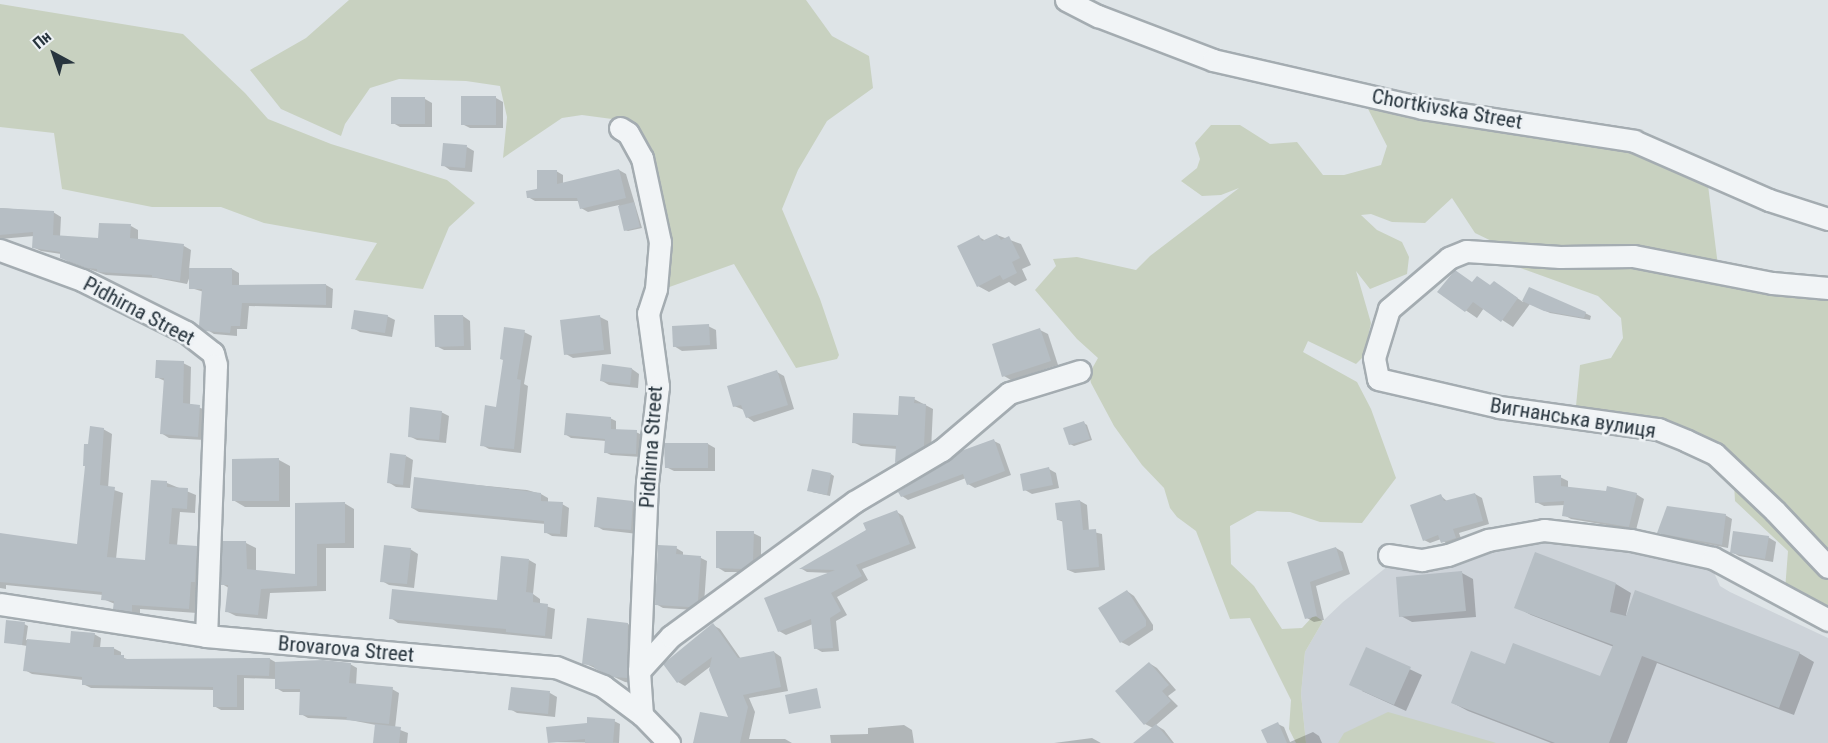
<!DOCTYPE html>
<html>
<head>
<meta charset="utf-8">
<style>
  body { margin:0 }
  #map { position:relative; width:1828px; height:743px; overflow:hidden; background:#dee4e7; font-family:"Roboto Condensed",sans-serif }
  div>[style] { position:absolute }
  .built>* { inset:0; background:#cdd3d9 }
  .green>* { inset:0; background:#c8d1c0 }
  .shadow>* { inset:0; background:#0003 }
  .building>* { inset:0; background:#b6bec4 }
  .roads { filter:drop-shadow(2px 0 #a4acb1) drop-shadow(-2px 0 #a4acb1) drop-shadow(0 2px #a4acb1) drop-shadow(0 -2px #a4acb1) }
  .minor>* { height:21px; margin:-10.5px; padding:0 10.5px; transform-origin:10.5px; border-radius:10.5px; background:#f1f4f6 }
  span { translate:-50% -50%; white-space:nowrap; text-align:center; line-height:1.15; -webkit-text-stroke:5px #eef2f5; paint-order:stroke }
  .street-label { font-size:21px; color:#28353e }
  .north { position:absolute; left:24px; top:24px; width:60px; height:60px; -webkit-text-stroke:4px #eef2f5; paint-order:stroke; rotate:320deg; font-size:16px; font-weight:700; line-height:24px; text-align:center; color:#28353e }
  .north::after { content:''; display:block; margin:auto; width:21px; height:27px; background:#28353e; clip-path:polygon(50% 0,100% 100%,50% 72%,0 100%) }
</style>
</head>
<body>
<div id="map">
  <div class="built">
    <div style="clip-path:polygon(1538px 537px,1563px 537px,1711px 566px,1720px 586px,1730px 592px,1828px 638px,1828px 743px,1306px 743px,1301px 694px,1305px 652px,1323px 621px,1343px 602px,1388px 566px,1447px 561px)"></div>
  </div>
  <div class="green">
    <div style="clip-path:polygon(349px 0,806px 0,832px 36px,869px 56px,873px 88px,827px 121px,798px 170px,782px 209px,820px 299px,839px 355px,837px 359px,796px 368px,734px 264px,661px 290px,664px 260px,622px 124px,612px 119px,582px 115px,562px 118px,503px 158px,507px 117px,500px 86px,466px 81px,399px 79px,370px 88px,345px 124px,341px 136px,281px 109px,250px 70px,306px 38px)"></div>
    <div style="clip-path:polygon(0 4px,183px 34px,245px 93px,268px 119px,331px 144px,447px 180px,475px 203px,449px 227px,423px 289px,355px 280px,377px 243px,264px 223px,221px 207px,152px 207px,62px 189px,54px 133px,0 127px)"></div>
    <div style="clip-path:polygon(1364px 101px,1634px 144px,1707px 177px,1718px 266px,1504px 247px,1475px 233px,1452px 198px,1425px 223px,1392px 222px,1371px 214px,1361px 215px,1377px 230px,1402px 242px,1409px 257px,1407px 274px,1370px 289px,1356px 271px,1371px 323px,1364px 356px,1356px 364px,1308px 341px,1303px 352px,1357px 382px,1371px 409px,1396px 478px,1362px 523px,1320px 522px,1290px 512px,1257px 511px,1230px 526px,1231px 564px,1254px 586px,1282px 629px,1302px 628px,1314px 615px,1323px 621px,1305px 652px,1301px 694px,1306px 743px,1296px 743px,1289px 729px,1291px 700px,1250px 618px,1230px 619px,1196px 531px,1177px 517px,1170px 508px,1164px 488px,1142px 465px,1114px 426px,1091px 383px,1089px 374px,1098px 358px,1077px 339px,1035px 290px,1056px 266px,1053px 259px,1077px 257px,1136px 270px,1150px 256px,1239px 188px,1221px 195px,1202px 196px,1181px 181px,1197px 168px,1200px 159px,1195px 143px,1211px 125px,1240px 125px,1270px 144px,1297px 142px,1323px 175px,1344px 175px,1381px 165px,1387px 146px)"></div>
    <div style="clip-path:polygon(1530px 261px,1615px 261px,1828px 298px,1828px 614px,1785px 590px,1788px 551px,1735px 501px,1733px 466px,1715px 447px,1693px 430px,1576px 406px,1580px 365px,1611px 358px,1623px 338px,1621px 318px,1598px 296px,1515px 266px)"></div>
    <div style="clip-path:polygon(1388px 712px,1493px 742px,1496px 743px,1338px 743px,1344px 733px)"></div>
  </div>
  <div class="shadow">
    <div style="clip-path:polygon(496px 98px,503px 102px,503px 128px,470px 128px,462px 124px)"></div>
    <div style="clip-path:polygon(425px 99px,432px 103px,432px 127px,400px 127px,393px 123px)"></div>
    <div style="clip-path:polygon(467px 147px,474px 151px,472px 172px,450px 170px,443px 165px)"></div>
    <div style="clip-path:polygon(619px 170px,626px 174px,642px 228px,628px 231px,625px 230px,619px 205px,588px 212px,581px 208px,579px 201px,535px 201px,528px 197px,556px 171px,563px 175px,563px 184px)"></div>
    <div style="clip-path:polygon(0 208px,53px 212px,61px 217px,60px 237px,100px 239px,131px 226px,138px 230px,138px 240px,184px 246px,191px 250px,189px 270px,232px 269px,239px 273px,239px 286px,326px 285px,333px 289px,332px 308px,249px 306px,247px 329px,237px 329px,237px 336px,214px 334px,206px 329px,204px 292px,191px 288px,191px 273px,187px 284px,156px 278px,106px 275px,69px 262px,61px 257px,61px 254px,41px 251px,33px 247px,34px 236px,0 239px)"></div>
    <div style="clip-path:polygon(997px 235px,1021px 244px,1031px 265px,1022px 269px,1027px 280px,1015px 286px,1009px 282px,989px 292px,978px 286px,979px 237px,986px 241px)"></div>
    <div style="clip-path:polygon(1494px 282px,1523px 302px,1530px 289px,1585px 313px,1591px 316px,1590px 320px,1550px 313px,1530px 304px,1513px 327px,1484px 308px,1477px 318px,1439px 292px,1473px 283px,1491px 286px)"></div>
    <div style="clip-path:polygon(387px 316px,395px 320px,392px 337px,360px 332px,353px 328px)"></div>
    <div style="clip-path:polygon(463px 316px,470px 321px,471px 350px,444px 350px,436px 346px)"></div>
    <div style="clip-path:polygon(600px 317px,608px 321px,611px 354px,573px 358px,566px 354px)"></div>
    <div style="clip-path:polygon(708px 326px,716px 330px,717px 349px,682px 351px,674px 346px)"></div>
    <div style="clip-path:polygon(1040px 330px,1048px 334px,1058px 365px,1011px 380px,1004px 376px)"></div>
    <div style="clip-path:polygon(524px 332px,532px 336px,524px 384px,528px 386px,521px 453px,489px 449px,482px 445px,497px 408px,505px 360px)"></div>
    <div style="clip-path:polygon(183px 363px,191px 367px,190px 405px,207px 410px,205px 440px,169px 438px,161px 433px,165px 381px,156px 377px)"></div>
    <div style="clip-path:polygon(603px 366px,632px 369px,639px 374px,638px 388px,609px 385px,602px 381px)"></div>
    <div style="clip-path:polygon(777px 372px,784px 376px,794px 409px,754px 422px,747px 417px,744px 410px,734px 406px)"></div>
    <div style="clip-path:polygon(914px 399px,933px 409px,931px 450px,903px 466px,896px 462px,897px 449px,861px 446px,853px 442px,899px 417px)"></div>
    <div style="clip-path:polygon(441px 412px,449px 416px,446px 443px,417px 440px,409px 436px)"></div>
    <div style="clip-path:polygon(610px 418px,616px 421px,616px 431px,636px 432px,642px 435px,641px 457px,611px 455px,605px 452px,606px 441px,571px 438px,565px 434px)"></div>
    <div style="clip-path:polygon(1084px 423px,1087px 425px,1092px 440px,1074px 446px,1070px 444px)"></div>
    <div style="clip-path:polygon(103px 429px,112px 434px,108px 488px,123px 493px,116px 559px,146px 561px,152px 482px,167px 483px,196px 495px,195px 513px,180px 512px,177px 546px,196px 547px,205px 552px,197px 613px,140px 609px,140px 615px,123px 613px,115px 608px,115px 604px,103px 599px,103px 595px,6px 585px,6px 589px,0 588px,0 534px,78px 546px,89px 446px)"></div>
    <div style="clip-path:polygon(994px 441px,1000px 444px,1011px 475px,975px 488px,968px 484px,966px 478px,908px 500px,902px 496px)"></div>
    <div style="clip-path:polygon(708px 444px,715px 448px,715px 471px,674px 471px,666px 467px)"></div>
    <div style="clip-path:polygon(406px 456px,413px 460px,410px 488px,396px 487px,388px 482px)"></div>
    <div style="clip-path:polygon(279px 460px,290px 466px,290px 507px,245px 507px,233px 500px)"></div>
    <div style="clip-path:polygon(1049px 469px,1056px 473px,1059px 488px,1032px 494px,1025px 490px)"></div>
    <div style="clip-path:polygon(831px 474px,834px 476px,830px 496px,812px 492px)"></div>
    <div style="clip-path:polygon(1560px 477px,1568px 481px,1568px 488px,1636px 494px,1644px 499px,1636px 530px,1571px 519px,1564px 515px,1565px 505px,1544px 506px,1536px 502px)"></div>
    <div style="clip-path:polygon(415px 479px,527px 490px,541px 494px,548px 498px,548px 503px,562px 504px,569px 508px,567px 537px,552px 536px,545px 532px,546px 524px,419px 512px,412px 508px)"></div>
    <div style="clip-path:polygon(1475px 494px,1482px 498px,1489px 524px,1459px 533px,1462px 541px,1449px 546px,1441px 539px,1430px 543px,1424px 540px,1441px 496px,1448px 502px)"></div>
    <div style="clip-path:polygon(598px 499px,633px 502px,640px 506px,638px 534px,603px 530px,596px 526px)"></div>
    <div style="clip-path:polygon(1080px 501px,1087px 505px,1089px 531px,1102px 534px,1105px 570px,1075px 573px,1068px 570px,1064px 522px,1058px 520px,1057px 504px)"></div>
    <div style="clip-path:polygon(344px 503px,354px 509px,354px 548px,326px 548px,326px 591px,270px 593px,267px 619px,236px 616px,226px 611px,229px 588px,222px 584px,246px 543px,256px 548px,256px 571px,297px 575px,296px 504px)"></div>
    <div style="clip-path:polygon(897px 512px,903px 516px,916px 548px,862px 569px,868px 580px,837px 597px,847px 615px,836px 621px,839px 651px,822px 652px,815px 648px,813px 624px,786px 635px,779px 631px,831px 573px,807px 572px,802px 569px)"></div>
    <div style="clip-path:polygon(1725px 515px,1732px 519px,1728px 548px,1665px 536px,1659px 532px)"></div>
    <div style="clip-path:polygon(753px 533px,761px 537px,761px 564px,750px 572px,725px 572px,717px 567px)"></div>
    <div style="clip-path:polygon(1768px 537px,1776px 542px,1773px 562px,1739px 556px,1732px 552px)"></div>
    <div style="clip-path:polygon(676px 548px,683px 552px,683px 556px,701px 558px,707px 561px,704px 604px,696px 610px,663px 608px,656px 604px)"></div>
    <div style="clip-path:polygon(1336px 548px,1343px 552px,1350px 574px,1316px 586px,1324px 620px,1314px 622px,1307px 618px,1289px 563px)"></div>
    <div style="clip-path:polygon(410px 549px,418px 554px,414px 588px,389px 585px,382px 581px)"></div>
    <div style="clip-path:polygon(529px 560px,536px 564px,533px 594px,540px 599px,540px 604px,555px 609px,552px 639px,398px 623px,391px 618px,498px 602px)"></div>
    <div style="clip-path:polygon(1462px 573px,1473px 579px,1476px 617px,1412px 622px,1401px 616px)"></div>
    <div style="clip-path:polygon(1616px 584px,1631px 593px,1626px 615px,1799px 653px,1814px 662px,1794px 715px,1657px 663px,1627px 743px,1551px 743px,1468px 711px,1453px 703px,1506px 666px,1601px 678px,1614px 647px,1531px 615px,1516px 607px)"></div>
    <div style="clip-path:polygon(1127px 591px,1134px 596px,1153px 625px,1153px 630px,1129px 646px,1121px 642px)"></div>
    <div style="clip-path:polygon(24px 624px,28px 626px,26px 640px,71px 645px,94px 634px,101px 638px,100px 648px,113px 648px,121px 652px,121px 657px,130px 660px,270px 659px,277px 663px,350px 664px,357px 668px,356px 685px,392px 689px,399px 693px,395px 728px,408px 733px,407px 743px,374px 743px,376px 725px,350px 720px,308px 718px,301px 714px,302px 692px,283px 692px,276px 688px,276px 679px,244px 678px,244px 710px,221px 710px,214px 706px,214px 690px,91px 688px,83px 684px,83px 680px,32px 674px,25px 670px,27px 646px,5px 642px)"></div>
    <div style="clip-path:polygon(628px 624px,639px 631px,638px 684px,625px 682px,584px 663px)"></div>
    <div style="clip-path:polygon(713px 625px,720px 629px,741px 659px,774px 652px,781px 657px,788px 691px,749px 698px,755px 712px,749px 739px,785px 739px,792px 743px,694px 743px,730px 720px,711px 666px,685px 686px,678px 682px,665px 664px)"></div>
    <div style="clip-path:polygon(1367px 649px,1422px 675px,1406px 711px,1362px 691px)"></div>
    <div style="clip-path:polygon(1149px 663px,1157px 668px,1176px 690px,1168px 696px,1178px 706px,1156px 725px,1164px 730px,1174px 743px,1135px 743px,1153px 728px,1145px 724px)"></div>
    <div style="clip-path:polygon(512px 688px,550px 693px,557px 697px,555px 717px,517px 713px,510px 709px)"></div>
    <div style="clip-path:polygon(614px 721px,620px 724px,619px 743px,549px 742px)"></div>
    <div style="clip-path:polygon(1278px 724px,1284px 727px,1290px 742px,1313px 732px,1319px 736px,1322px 743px,1269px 743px)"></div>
    <div style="clip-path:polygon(904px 725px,912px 730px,914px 743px,831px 743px,830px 735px,868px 734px,868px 728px)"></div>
    <div style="clip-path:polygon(1092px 738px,1101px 743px,1054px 743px)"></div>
  </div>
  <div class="building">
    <div style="clip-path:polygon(461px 96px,496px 96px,496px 125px,461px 125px)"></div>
    <div style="clip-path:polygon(391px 97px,425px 97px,425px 124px,391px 124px)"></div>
    <div style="clip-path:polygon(443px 143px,467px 145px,465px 168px,441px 166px)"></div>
    <div style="clip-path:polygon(619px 169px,626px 198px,580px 209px,577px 198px,527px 198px,526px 191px,537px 189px,537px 170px,557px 170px,557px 184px)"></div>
    <div style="clip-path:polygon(634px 202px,640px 227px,624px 231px,618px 206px)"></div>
    <div style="clip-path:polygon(0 208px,54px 211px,53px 235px,98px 238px,99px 223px,131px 224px,130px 238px,184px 244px,180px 281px,152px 277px,152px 275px,97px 272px,97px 269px,87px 268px,60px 258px,60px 252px,32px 248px,33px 232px,0 235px)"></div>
    <div style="clip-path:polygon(997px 234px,1001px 240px,1009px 236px,1020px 258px,1012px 262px,1017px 273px,1003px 280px,1000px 275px,977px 287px,957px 246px,979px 235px,982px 241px)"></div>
    <div style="clip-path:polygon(189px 268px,232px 268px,232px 285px,326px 284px,326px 305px,242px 303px,240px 326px,231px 326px,230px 333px,205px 331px,199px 326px,202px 289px,189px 289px)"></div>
    <div style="clip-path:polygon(1455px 270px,1472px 282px,1477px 276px,1490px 285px,1494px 281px,1518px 298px,1501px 322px,1473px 302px,1465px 312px,1437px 292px)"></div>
    <div style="clip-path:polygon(1529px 287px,1586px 312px,1584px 318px,1544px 311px,1522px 301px)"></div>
    <div style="clip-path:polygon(354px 310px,388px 315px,385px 333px,351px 329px)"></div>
    <div style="clip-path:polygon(434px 315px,463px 315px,464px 346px,435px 347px)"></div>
    <div style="clip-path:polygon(600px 315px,604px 350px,564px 355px,560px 320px)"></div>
    <div style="clip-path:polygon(709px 324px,710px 345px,673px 347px,672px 326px)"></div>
    <div style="clip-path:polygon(504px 327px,525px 330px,517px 379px,521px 380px,514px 449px,480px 446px,485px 405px,496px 407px,503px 360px,500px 359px)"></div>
    <div style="clip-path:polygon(1040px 328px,1051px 361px,1002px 377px,992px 344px)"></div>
    <div style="clip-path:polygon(156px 360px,184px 361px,183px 403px,200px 405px,198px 437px,160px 434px,164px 378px,155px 378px)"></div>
    <div style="clip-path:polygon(602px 364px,632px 368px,630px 385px,600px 381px)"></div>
    <div style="clip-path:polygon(777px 370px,788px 405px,746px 418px,741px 405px,733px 407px,727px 386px)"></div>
    <div style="clip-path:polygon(899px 396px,915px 397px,914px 403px,926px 404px,924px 446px,895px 463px,896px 446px,852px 443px,853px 413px,898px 415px)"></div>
    <div style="clip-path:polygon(410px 407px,442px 411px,439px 440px,408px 437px)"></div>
    <div style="clip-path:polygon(566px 413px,611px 417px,611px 429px,637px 430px,636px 454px,604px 453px,605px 439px,564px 435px)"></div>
    <div style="clip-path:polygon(1084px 421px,1090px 439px,1069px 445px,1063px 428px)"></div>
    <div style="clip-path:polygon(90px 426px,104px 428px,100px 485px,115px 487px,107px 557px,145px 560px,151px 480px,167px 481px,167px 487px,188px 488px,187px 509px,172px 508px,169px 544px,197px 546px,195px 582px,191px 582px,189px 609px,132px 605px,132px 612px,113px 609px,114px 601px,101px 600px,102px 592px,0 582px,0 533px,77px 544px,85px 466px,83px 466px,84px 444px,88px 444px)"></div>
    <div style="clip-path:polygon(994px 439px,1005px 471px,967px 485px,963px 474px,901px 497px,898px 492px,961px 451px)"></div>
    <div style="clip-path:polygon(664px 443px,708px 443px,708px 468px,665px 468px)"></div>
    <div style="clip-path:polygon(390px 453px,406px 455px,403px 485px,387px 483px)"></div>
    <div style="clip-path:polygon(279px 458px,279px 501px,232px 501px,232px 459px)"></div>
    <div style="clip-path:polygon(1049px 467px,1053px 485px,1023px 491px,1020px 474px)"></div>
    <div style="clip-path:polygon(812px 469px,831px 473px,827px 495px,807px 491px)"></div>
    <div style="clip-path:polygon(1561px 475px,1561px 486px,1606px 491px,1607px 486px,1637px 493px,1629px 527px,1562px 516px,1564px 501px,1535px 503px,1533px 476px)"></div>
    <div style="clip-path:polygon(414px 477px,541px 493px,541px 501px,563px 502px,560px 534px,544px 533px,544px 521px,411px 508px)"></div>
    <div style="clip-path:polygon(1475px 493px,1483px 521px,1453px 529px,1456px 538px,1441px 543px,1438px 535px,1423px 541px,1410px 505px,1441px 494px,1444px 501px)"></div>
    <div style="clip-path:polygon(597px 497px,633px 501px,631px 530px,594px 527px)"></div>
    <div style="clip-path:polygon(1080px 500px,1083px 530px,1096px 529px,1099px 567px,1067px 570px,1062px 520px,1057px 520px,1055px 503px)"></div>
    <div style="clip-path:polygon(345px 502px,345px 543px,317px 544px,317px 586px,261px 589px,258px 615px,225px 612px,228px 585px,221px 585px,222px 541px,246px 541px,247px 569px,295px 574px,295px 503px)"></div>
    <div style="clip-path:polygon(1667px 506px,1726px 514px,1722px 545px,1657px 533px)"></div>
    <div style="clip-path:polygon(897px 510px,910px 544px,856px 565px,862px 576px,831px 593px,841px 611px,830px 618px,833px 648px,814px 649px,811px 619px,778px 632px,764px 598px,835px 570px,799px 569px,866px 530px,863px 523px)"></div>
    <div style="clip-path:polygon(716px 531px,754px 531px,753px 560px,742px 569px,716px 568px)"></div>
    <div style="clip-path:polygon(1733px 531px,1769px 536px,1765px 559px,1730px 553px)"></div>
    <div style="clip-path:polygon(384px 545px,411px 548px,407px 584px,380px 582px)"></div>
    <div style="clip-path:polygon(658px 545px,677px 546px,676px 554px,701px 556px,698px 601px,689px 607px,655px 605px)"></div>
    <div style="clip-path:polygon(1336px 547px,1343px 570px,1310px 582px,1317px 616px,1305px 619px,1287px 562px)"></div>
    <div style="clip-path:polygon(1535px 552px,1616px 583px,1610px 612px,1626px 616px,1635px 590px,1800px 652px,1779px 708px,1642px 656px,1609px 743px,1555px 743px,1451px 703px,1471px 651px,1505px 664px,1513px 643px,1600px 676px,1613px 645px,1514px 608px)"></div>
    <div style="clip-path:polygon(501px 556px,529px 559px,526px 592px,533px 593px,533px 602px,548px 604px,545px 636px,506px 632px,506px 629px,389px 619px,392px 589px,497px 600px)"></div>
    <div style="clip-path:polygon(1462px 571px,1466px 611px,1399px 617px,1396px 577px)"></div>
    <div style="clip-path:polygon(1127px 590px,1146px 620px,1146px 626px,1120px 643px,1098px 608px)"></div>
    <div style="clip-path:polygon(587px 618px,628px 623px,627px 678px,612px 677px,594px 668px,594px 666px,582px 664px)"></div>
    <div style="clip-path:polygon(6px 620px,25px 622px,22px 645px,4px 643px)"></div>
    <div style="clip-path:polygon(713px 623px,738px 658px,774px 651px,781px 687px,743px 695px,748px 707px,740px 743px,693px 743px,700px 712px,728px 717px,709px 670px,712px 657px,677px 683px,663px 664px)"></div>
    <div style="clip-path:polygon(71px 631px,95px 633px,93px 647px,114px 647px,114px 655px,124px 655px,124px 659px,270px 658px,269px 676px,237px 675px,237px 707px,213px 707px,213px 687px,82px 685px,82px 677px,23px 671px,27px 639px,70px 643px)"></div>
    <div style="clip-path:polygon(1366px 647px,1411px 667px,1394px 705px,1349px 685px)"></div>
    <div style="clip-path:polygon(323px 660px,351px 663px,349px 683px,393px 687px,389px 724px,346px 720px,347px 717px,299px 715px,300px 689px,275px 689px,275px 662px)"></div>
    <div style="clip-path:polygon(1149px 662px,1169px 685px,1162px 691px,1171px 701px,1144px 725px,1115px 691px)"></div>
    <div style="clip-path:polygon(511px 687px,550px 691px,548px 714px,508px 710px)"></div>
    <div style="clip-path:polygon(817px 688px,821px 708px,789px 714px,785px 695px)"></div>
    <div style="clip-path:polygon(587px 717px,615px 719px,613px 743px,585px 743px,585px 739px,548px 743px,546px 727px,587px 723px)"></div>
    <div style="clip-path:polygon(1278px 722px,1287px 743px,1267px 743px,1261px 730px)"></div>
    <div style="clip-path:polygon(375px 724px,401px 727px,399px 743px,373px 743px)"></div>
    <div style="clip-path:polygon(1156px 724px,1172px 743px,1133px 743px)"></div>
  </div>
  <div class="roads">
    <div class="minor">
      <div style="left:1066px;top:0;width:36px;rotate:27deg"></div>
      <div style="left:1098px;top:16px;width:123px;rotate:20.9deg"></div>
      <div style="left:1213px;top:60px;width:214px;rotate:12.9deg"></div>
      <div style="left:1422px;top:108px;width:215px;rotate:8.8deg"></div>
      <div style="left:1634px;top:141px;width:147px;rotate:23.6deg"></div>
      <div style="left:1769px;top:200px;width:62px;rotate:17.9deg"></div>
      <div style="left:620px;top:128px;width:9px;rotate:32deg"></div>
      <div style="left:628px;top:133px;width:29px;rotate:61deg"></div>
      <div style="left:642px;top:158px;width:86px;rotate:77.9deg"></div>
      <div style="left:660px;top:242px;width:47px;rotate:94.9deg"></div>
      <div style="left:656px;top:289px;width:25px;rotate:108deg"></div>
      <div style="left:648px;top:313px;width:74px;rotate:82.2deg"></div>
      <div style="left:658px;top:386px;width:97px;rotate:96.5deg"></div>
      <div style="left:647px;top:482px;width:189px;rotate:92.4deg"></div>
      <div style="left:0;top:250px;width:87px;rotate:20.1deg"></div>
      <div style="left:82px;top:280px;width:116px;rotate:26.6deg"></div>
      <div style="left:186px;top:332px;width:34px;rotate:38deg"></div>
      <div style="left:213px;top:353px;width:12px;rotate:76deg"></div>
      <div style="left:216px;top:365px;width:271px;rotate:92.1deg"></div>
      <div style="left:1828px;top:288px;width:56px;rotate:-174.9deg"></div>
      <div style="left:1772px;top:283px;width:142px;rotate:-169deg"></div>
      <div style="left:1633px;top:256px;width:73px;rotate:179.2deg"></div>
      <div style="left:1560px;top:257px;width:94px;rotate:-176.3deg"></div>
      <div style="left:1466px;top:251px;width:18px;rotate:158deg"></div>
      <div style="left:1449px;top:258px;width:79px;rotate:139.6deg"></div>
      <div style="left:1389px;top:309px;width:51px;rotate:107deg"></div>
      <div style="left:1374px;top:358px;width:21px;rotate:79deg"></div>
      <div style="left:1378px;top:379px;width:124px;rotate:13deg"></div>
      <div style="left:1499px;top:407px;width:161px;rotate:7.9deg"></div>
      <div style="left:1658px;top:429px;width:31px;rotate:22deg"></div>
      <div style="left:1687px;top:441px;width:31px;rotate:25deg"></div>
      <div style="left:1715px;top:454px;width:83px;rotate:43.5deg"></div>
      <div style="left:1775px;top:511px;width:77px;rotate:46.6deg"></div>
      <div style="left:1389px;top:555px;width:33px;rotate:9deg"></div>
      <div style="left:1422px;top:560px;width:26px;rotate:-11deg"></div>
      <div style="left:1448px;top:555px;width:43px;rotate:-20.6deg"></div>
      <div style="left:1488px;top:540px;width:57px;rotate:-10.1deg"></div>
      <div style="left:1544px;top:530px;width:88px;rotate:6.6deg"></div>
      <div style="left:1631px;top:540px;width:84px;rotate:12.4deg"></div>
      <div style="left:1713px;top:558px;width:131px;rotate:28.3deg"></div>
      <div style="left:0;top:604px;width:208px;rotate:8.8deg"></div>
      <div style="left:206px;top:636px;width:351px;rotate:5.1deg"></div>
      <div style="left:556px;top:667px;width:51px;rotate:22deg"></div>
      <div style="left:603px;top:686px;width:49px;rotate:36.6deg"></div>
      <div style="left:642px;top:715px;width:39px;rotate:46deg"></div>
      <div style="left:642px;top:715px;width:44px;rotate:-93.9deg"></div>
      <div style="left:639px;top:671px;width:47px;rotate:-47.6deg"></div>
      <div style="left:671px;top:636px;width:227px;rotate:-36.2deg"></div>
      <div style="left:854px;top:502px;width:102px;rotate:-30.6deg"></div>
      <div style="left:942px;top:450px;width:88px;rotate:-40.4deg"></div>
      <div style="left:1009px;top:393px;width:74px;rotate:-17.2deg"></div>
    </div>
  </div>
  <div class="street-label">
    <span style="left:1447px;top:109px;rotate:10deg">Chortkivska Street</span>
    <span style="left:139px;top:311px;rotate:28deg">Pidhirna Street</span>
    <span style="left:1573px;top:418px;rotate:9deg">Вигнанська вулиця</span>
    <span style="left:651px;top:447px;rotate:-86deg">Pidhirna Street</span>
    <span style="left:346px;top:649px;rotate:5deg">Brovarova Street</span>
  </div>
  <div class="north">Пн</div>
</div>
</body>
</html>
